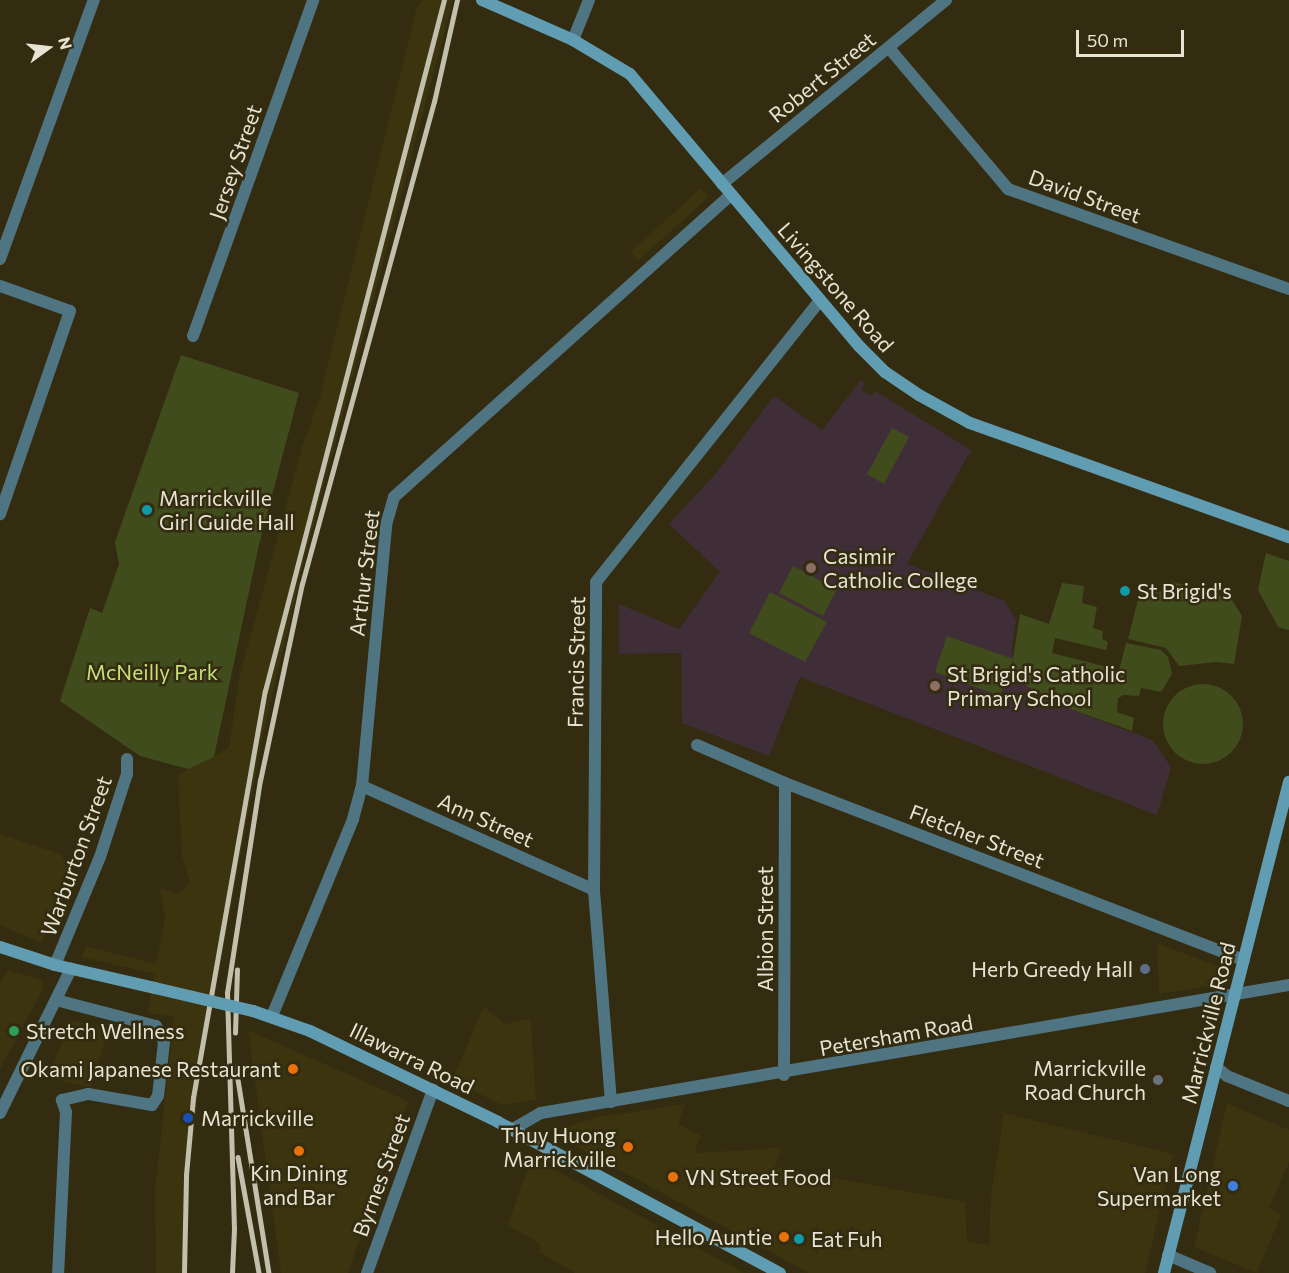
<!DOCTYPE html>
<html>
<head>
<meta charset="utf-8">
<style>
  body { margin:0 }
  #map { position:relative; width:1289px; height:1273px; overflow:hidden; background:#332c11; font-family:Commissioner,sans-serif }
  div>[style] { position:absolute }
  .built>* { inset:0; background:#3c330f }
  .education>* { inset:0; background:#3f2e38 }
  .green>* { inset:0; background:#414c1c }
  .round { border-radius:50% }
  .street>* { height:12px; margin:-6px; padding:0 6px; transform-origin:6px; border-radius:6px; background:#507582 }
  .secondary>* { height:12px; margin:-6px; padding:0 6px; transform-origin:6px; border-radius:6px; background:#609db3 }
  .rail>* { height:4.5px; margin:-2.25px; padding:0 2.25px; transform-origin:2.25px; border-radius:2.25px; background:#c3bfad }
  .secondary-bridge>* { height:12px; margin:-6px; padding:0 6px; transform-origin:6px; border-radius:6px; background:#609db3 }
  .dots>* { width:16px; height:16px; translate:-50% -50%; box-sizing:border-box; border:3px solid #332c11; border-radius:50% }
  span { translate:-50% -50%; white-space:nowrap; text-align:center; line-height:1.15; -webkit-text-stroke:5px #332c11; paint-order:stroke }
  .street-label { font-size:21px; color:#e7e3d3 }
  .poi-label { font-size:21px; color:#e7e3d3 }
  .left { translate:0 -50%; text-align:left }
  .right { translate:-100% -50%; text-align:right }
  .park-label { font-size:21px; color:#c7df77 }
  .north { position:absolute; left:18px; top:18px; width:60px; height:60px; -webkit-text-stroke:4px #332c11; paint-order:stroke; rotate:75deg; font-size:16px; font-weight:700; line-height:24px; text-align:center; color:#e7e3d3 }
  .north::after { content:''; display:block; margin:auto; width:21px; height:27px; background:#e7e3d3; clip-path:polygon(50% 0,100% 100%,50% 72%,0 100%) }
  .scale { position:absolute; left:1076px; top:30px; width:108px; height:27px; box-sizing:border-box; border:3px solid #e7e3d3; border-top:0; padding-left:8px; font-size:18px; line-height:21px; white-space:nowrap; color:#e7e3d3; -webkit-text-stroke:4px #332c11; paint-order:stroke }
</style>
</head>
<body>
<div id="map">
  <div class="built">
    <div style="clip-path:polygon(423px 0,453px 0,307px 549px,263px 734px,201px 1071px,190px 1165px,186px 1273px,156px 1273px,155px 1191px,174px 1017px,148px 1013px,154px 974px,82px 957px,86px 946px,156px 964px,165px 919px,160px 888px,178px 894px,190px 883px,182px 856px,178px 775px,229px 748px,239px 678px,302px 447px,320px 397px,417px 6px)"></div>
    <div style="clip-path:polygon(701px 188px,709px 197px,638px 261px,630px 252px)"></div>
    <div style="clip-path:polygon(0 834px,61px 854px,68px 867px,42px 943px,0 925px)"></div>
    <div style="clip-path:polygon(1157px 943px,1220px 967px,1216px 985px,1159px 994px)"></div>
    <div style="clip-path:polygon(8px 970px,41px 980px,44px 988px,0 1069px,0 983px)"></div>
    <div style="clip-path:polygon(484px 1006px,504px 1024px,531px 1019px,536px 1100px,502px 1105px,452px 1080px)"></div>
    <div style="clip-path:polygon(71px 1020px,109px 1029px,91px 1087px,47px 1078px)"></div>
    <div style="clip-path:polygon(248px 1030px,408px 1101px,348px 1273px,281px 1273px)"></div>
    <div style="clip-path:polygon(1227px 1103px,1289px 1130px,1289px 1162px,1269px 1208px,1281px 1215px,1257px 1273px,1194px 1247px)"></div>
    <div style="clip-path:polygon(685px 1104px,678px 1124px,701px 1136px,694px 1153px,781px 1148px,775px 1167px,965px 1202px,967px 1241px,989px 1245px,991px 1196px,1004px 1113px,1173px 1154px,1145px 1273px,809px 1273px,557px 1136px,562px 1128px,599px 1117px)"></div>
    <div style="clip-path:polygon(535px 1159px,744px 1273px,575px 1273px,539px 1252px,540px 1244px,508px 1225px,530px 1161px)"></div>
  </div>
  <div class="education">
    <div style="clip-path:polygon(861px 380px,865px 383px,861px 390px,871px 396px,875px 391px,971px 450px,907px 564px,1005px 601px,1016px 621px,1012px 648px,1015px 674px,1031px 690px,1048px 701px,1152px 740px,1171px 767px,1157px 815px,800px 677px,769px 756px,682px 723px,681px 653px,619px 654px,619px 604px,679px 629px,720px 572px,669px 524px,718px 471px,774px 396px,822px 430px)"></div>
  </div>
  <div class="green">
    <div style="clip-path:polygon(181px 355px,299px 393px,258px 549px,214px 757px,188px 769px,140px 756px,60px 701px,90px 608px,102px 613px,119px 564px,115px 542px)"></div>
    <div style="clip-path:polygon(892px 428px,909px 437px,884px 484px,867px 474px)"></div>
    <div style="clip-path:polygon(1266px 553px,1289px 561px,1289px 630px,1278px 627px,1258px 590px)"></div>
    <div style="clip-path:polygon(793px 566px,837px 589px,823px 616px,779px 593px)"></div>
    <div style="clip-path:polygon(1170px 581px,1232px 600px,1242px 616px,1234px 664px,1216px 662px,1179px 666px,1166px 648px,1128px 639px,1141px 588px,1162px 592px)"></div>
    <div style="clip-path:polygon(1062px 583px,1084px 586px,1082px 603px,1097px 607px,1093px 628px,1103px 631px,1102px 639px,1108px 642px,1106px 650px,1055px 638px,1052px 653px,1119px 670px,1126px 643px,1161px 650px,1168px 657px,1172px 674px,1161px 692px,1141px 688px,1139px 696px,1124px 695px,1118px 698px,1117px 712px,1134px 718px,1132px 731px,1048px 701px,1020px 681px,1013px 660px,1000px 696px,935px 672px,947px 636px,1013px 659px,1020px 614px,1049px 624px)"></div>
    <div style="clip-path:polygon(770px 592px,827px 622px,805px 662px,749px 633px)"></div>
    <div class="round" style="left:1163px;top:684px;width:80px;height:80px"></div>
  </div>
  <div class="street">
    <div style="left:573px;top:40px;width:43px;rotate:-68.2deg"></div>
    <div style="left:889px;top:48px;width:185px;rotate:49.8deg"></div>
    <div style="left:1008px;top:189px;width:298px;rotate:19.6deg"></div>
    <div style="left:722px;top:184px;width:290px;rotate:-39.4deg"></div>
    <div style="left:0;top:259px;width:276px;rotate:-70.1deg"></div>
    <div style="left:0;top:286px;width:74px;rotate:19.7deg"></div>
    <div style="left:70px;top:311px;width:215px;rotate:109deg"></div>
    <div style="left:193px;top:336px;width:357px;rotate:-70.3deg"></div>
    <div style="left:697px;top:745px;width:96px;rotate:23.4deg"></div>
    <div style="left:785px;top:783px;width:492px;rotate:21.1deg"></div>
    <div style="left:362px;top:786px;width:254px;rotate:24.1deg"></div>
    <div style="left:55px;top:965px;width:117px;rotate:-67.4deg"></div>
    <div style="left:100px;top:857px;width:87px;rotate:-72deg"></div>
    <div style="left:127px;top:774px;width:15px;rotate:-90deg"></div>
    <div style="left:56px;top:1000px;width:103px;rotate:14.6deg"></div>
    <div style="left:156px;top:1026px;width:18px;rotate:63deg"></div>
    <div style="left:164px;top:1042px;width:54px;rotate:96.3deg"></div>
    <div style="left:158px;top:1096px;width:11px;rotate:124deg"></div>
    <div style="left:152px;top:1105px;width:65px;rotate:-170.2deg"></div>
    <div style="left:88px;top:1094px;width:27px;rotate:167deg"></div>
    <div style="left:62px;top:1100px;width:13px;rotate:72deg"></div>
    <div style="left:66px;top:1112px;width:161px;rotate:92.8deg"></div>
    <div style="left:272px;top:1016px;width:213px;rotate:-67.6deg"></div>
    <div style="left:353px;top:819px;width:34px;rotate:-75deg"></div>
    <div style="left:362px;top:786px;width:262px;rotate:-84.7deg"></div>
    <div style="left:386px;top:525px;width:29px;rotate:-74deg"></div>
    <div style="left:394px;top:497px;width:453px;rotate:-41.9deg"></div>
    <div style="left:1216px;top:1067px;width:14px;rotate:39deg"></div>
    <div style="left:1227px;top:1076px;width:67px;rotate:22deg"></div>
    <div style="left:784px;top:1075px;width:292px;rotate:-89.8deg"></div>
    <div style="left:611px;top:1102px;width:213px;rotate:-94.6deg"></div>
    <div style="left:594px;top:890px;width:308px;rotate:-89.6deg"></div>
    <div style="left:596px;top:582px;width:360px;rotate:-51.5deg"></div>
    <div style="left:0;top:1113px;width:161px;rotate:-63.8deg"></div>
    <div style="left:513px;top:1129px;width:32px;rotate:-30deg"></div>
    <div style="left:541px;top:1113px;width:759px;rotate:-9.71deg"></div>
    <div style="left:1168px;top:1255px;width:46px;rotate:23.2deg"></div>
    <div style="left:367px;top:1273px;width:195px;rotate:-70.2deg"></div>
  </div>
  <div class="secondary">
    <div style="left:482px;top:0;width:99px;rotate:23.7deg"></div>
    <div style="left:573px;top:40px;width:66px;rotate:30.8deg"></div>
    <div style="left:630px;top:74px;width:356px;rotate:49.9deg"></div>
    <div style="left:859px;top:346px;width:37px;rotate:45deg"></div>
    <div style="left:885px;top:372px;width:41px;rotate:34.1deg"></div>
    <div style="left:919px;top:395px;width:58px;rotate:28.8deg"></div>
    <div style="left:970px;top:423px;width:339px;rotate:19.7deg"></div>
    <div style="left:0;top:947px;width:58px;rotate:18.1deg"></div>
    <div style="left:55px;top:965px;width:103px;rotate:13deg"></div>
    <div style="left:253px;top:1011px;width:60px;rotate:19.3deg"></div>
    <div style="left:310px;top:1031px;width:209px;rotate:25.8deg"></div>
    <div style="left:498px;top:1122px;width:320px;rotate:28.2deg"></div>
    <div style="left:1164px;top:1273px;width:507px;rotate:-75.72deg"></div>
  </div>
  <div class="rail">
    <div style="left:235px;top:1033px;width:63px;rotate:-88.2deg"></div>
    <div style="left:236px;top:1067px;width:209px;rotate:80.9deg"></div>
    <div style="left:238px;top:1157px;width:118px;rotate:79.7deg"></div>
    <div style="left:184px;top:1273px;width:98px;rotate:-88.8deg"></div>
    <div style="left:186px;top:1175px;width:77px;rotate:-84.8deg"></div>
    <div style="left:193px;top:1098px;width:413px;rotate:-80deg"></div>
    <div style="left:265px;top:691px;width:714px;rotate:-75.48deg"></div>
    <div style="left:232px;top:1273px;width:44px;rotate:-87.4deg"></div>
    <div style="left:234px;top:1229px;width:236px;rotate:-91.7deg"></div>
    <div style="left:227px;top:993px;width:215px;rotate:-81.2deg"></div>
    <div style="left:260px;top:781px;width:201px;rotate:-78deg"></div>
    <div style="left:302px;top:584px;width:500px;rotate:-74.7deg"></div>
    <div style="left:434px;top:102px;width:105px;rotate:-77.3deg"></div>
  </div>
  <div class="secondary-bridge">
    <div style="left:155px;top:988px;width:101px;rotate:13.2deg"></div>
  </div>
  <div class="dots">
    <div style="left:147px;top:510px;background:#0f9aa8"></div>
    <div style="left:811px;top:568px;background:#8d6e63"></div>
    <div style="left:1125px;top:591px;background:#0f9aa8"></div>
    <div style="left:935px;top:686px;background:#8d6e63"></div>
    <div style="left:1145px;top:969px;background:#5c6f8a"></div>
    <div style="left:14px;top:1031px;background:#2e9e5b"></div>
    <div style="left:293px;top:1069px;background:#e8710a"></div>
    <div style="left:1158px;top:1080px;background:#6b7280"></div>
    <div style="left:188px;top:1118px;background:#1a4fb4"></div>
    <div style="left:628px;top:1147px;background:#e8710a"></div>
    <div style="left:299px;top:1151px;background:#e8710a"></div>
    <div style="left:673px;top:1177px;background:#e8710a"></div>
    <div style="left:1233px;top:1186px;background:#3f7fe0"></div>
    <div style="left:784px;top:1237px;background:#e8710a"></div>
    <div style="left:799px;top:1239px;background:#0f9aa8"></div>
  </div>
  <div class="street-label">
    <span style="left:822px;top:77px;rotate:-39deg">Robert Street</span>
    <span style="left:235px;top:162px;rotate:-71deg">Jersey Street</span>
    <span style="left:1085px;top:196px;rotate:20deg">David Street</span>
    <span style="left:836px;top:287px;rotate:49deg">Livingstone Road</span>
    <span style="left:364px;top:573px;rotate:-83deg">Arthur Street</span>
    <span style="left:576px;top:662px;rotate:-89deg">Francis Street</span>
    <span style="left:486px;top:820px;rotate:24deg">Ann Street</span>
    <span style="left:977px;top:836px;rotate:21deg">Fletcher Street</span>
    <span style="left:76px;top:856px;rotate:-70deg">Warburton Street</span>
    <span style="left:765px;top:929px;rotate:-90deg">Albion Street</span>
    <span style="left:1208px;top:1023px;rotate:-76deg">Marrickville Road</span>
    <span style="left:896px;top:1035px;rotate:-10deg">Petersham Road</span>
    <span style="left:412px;top:1058px;rotate:26deg">Illawarra Road</span>
    <span style="left:381px;top:1175px;rotate:-70deg">Byrnes Street</span>
  </div>
  <div class="poi-label">
    <span class="left" style="left:159px;top:510px">Marrickville<br>Girl Guide Hall</span>
    <span class="left" style="left:823px;top:568px">Casimir<br>Catholic College</span>
    <span class="left" style="left:1137px;top:591px">St Brigid's</span>
    <span class="left" style="left:947px;top:686px">St Brigid's Catholic<br>Primary School</span>
    <span class="right" style="left:1133px;top:969px">Herb Greedy Hall</span>
    <span class="left" style="left:26px;top:1031px">Stretch Wellness</span>
    <span class="right" style="left:1146px;top:1080px">Marrickville<br>Road Church</span>
    <span class="right" style="left:281px;top:1069px">Okami Japanese Restaurant</span>
    <span class="left" style="left:201px;top:1118px">Marrickville</span>
    <span class="right" style="left:616px;top:1147px">Thuy Huong<br>Marrickville</span>
    <span style="left:299px;top:1185px">Kin Dining<br>and Bar</span>
    <span class="right" style="left:1221px;top:1186px">Van Long<br>Supermarket</span>
    <span class="left" style="left:685px;top:1177px">VN Street Food</span>
    <span class="right" style="left:772px;top:1237px">Hello Auntie</span>
    <span class="left" style="left:811px;top:1239px">Eat Fuh</span>
  </div>
  <div class="park-label">
    <span style="left:152px;top:672px">McNeilly Park</span>
  </div>
  <div class="north">N</div>
  <div class="scale">50 m</div>
</div>
</body>
</html>
